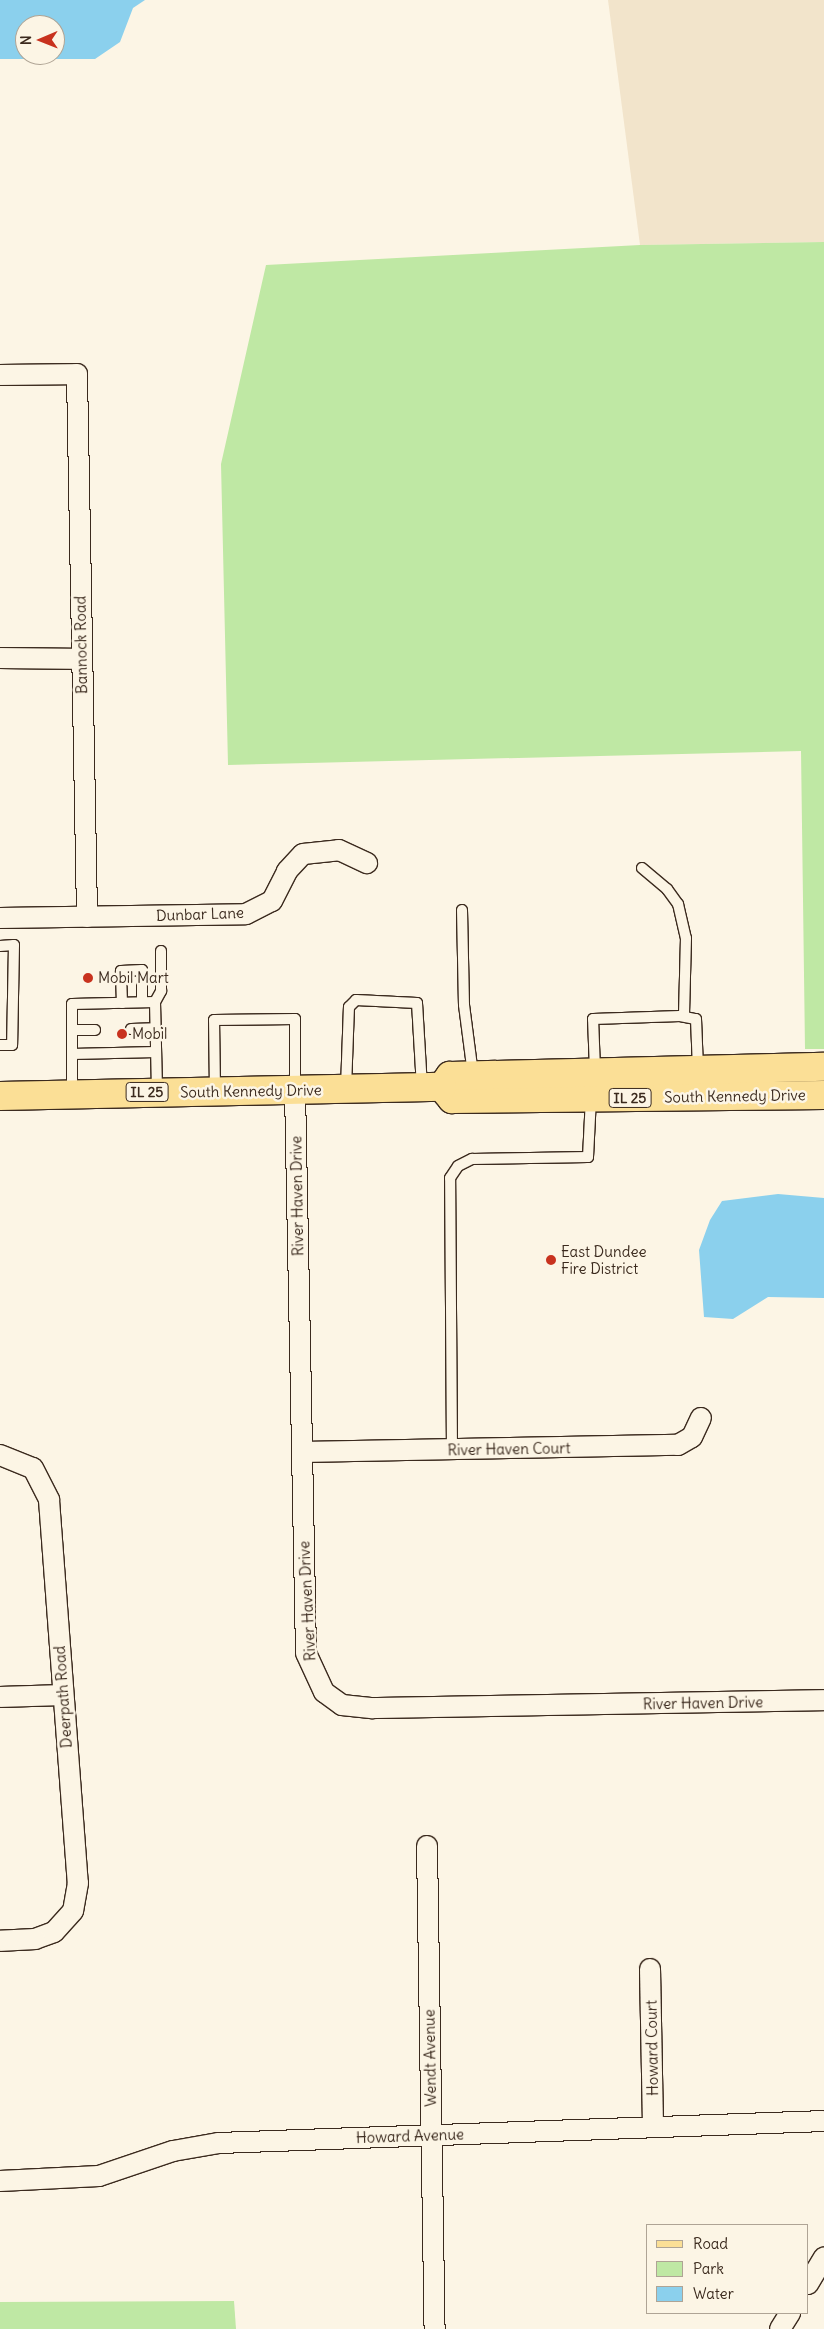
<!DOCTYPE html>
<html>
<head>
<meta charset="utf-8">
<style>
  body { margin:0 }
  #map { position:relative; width:824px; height:2329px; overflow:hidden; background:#fcf5e5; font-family:Delius,sans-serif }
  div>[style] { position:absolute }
  .built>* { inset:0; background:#f2e4cb }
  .green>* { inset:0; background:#bfe8a4 }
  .water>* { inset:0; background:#8bd0ed }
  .roads { filter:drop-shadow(1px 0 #3b2a1e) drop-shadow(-1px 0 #3b2a1e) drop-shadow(0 1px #3b2a1e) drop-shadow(0 -1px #3b2a1e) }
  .lane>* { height:10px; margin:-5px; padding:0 5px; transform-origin:5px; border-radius:5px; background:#fcf5e5 }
  .street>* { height:20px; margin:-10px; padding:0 10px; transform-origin:10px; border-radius:10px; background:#fcf5e5 }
  .primary>* { height:28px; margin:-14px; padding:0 14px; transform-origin:14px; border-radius:14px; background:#fbdf96 }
  .dots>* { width:14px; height:14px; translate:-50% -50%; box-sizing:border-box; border:2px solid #fcf5e5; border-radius:50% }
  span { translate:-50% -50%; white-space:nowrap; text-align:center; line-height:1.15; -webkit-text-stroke:5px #fcf5e5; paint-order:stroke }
  .shield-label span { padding:1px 4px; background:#fcf5e5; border:1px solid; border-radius:4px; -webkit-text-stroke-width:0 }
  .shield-label { font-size:14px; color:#3b2a1e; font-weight:700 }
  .street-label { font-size:15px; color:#3b2a1e }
  .poi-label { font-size:15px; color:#3b2a1e }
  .left { translate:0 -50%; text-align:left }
  .legend { position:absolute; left:646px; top:2224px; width:162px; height:90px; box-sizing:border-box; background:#fcf5e5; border:1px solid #afa495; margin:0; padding:6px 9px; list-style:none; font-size:15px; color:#3b2a1e }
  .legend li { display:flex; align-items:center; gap:10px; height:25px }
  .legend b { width:25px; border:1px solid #afa495 }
  .north { position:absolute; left:15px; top:15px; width:50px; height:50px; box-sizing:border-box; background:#fcf5e5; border:1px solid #afa495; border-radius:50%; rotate:269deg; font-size:14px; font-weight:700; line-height:20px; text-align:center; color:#3b2a1e }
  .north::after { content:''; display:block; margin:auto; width:18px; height:22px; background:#c8321e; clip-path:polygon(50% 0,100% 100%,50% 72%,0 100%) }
</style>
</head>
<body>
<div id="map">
  <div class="built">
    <div style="clip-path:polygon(608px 0,824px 0,824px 242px,640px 245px)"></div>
  </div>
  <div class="green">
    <div style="clip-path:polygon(824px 242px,824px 1049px,805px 1049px,801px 751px,228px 765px,221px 464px,266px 265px,640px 245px)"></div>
    <div style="clip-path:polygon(234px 2301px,236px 2329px,0 2329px,0 2302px)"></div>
  </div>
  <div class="water">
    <div style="clip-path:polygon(evenodd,0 0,145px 0,133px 8px,120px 42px,95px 59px,0 59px,0 0,25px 25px,55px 25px,55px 55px,25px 55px,25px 25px)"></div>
    <div style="clip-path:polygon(778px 1194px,824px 1198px,824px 1298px,768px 1297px,733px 1319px,704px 1317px,699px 1250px,710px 1220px,722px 1201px)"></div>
  </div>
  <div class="roads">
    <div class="lane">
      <div style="left:642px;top:868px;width:33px;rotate:40deg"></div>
      <div style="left:667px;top:889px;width:19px;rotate:54deg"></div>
      <div style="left:678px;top:904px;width:35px;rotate:77deg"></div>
      <div style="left:686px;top:938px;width:78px;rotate:91.5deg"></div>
      <div style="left:462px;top:910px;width:95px;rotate:88.8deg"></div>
      <div style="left:464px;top:1005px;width:70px;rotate:82.6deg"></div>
      <div style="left:0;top:946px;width:14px;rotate:-4deg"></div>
      <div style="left:14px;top:945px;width:100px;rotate:91.1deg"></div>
      <div style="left:12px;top:1045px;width:12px;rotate:180deg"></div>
      <div style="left:155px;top:1002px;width:13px;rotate:-61deg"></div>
      <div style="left:161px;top:991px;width:40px;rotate:-90deg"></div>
      <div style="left:122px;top:1003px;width:32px;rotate:-92deg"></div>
      <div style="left:121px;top:971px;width:21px;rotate:-3deg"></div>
      <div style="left:142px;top:970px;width:32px;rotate:90deg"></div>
      <div style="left:131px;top:1029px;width:24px;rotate:-2deg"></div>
      <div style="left:72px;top:1030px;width:23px"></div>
      <div style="left:72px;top:1054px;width:84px;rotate:-1.4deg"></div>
      <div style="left:595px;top:1070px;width:51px;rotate:-92.2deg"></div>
      <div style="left:593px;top:1019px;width:87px;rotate:-2deg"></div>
      <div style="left:680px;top:1016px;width:16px;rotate:11deg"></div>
      <div style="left:696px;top:1019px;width:50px;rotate:87.7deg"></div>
      <div style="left:346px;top:1088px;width:81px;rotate:-87.9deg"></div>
      <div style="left:349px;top:1007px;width:10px;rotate:-45deg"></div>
      <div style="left:356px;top:1000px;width:61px;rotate:2.8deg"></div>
      <div style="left:417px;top:1003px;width:83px;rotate:86.6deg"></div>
      <div style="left:215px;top:1090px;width:70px;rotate:-90.8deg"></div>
      <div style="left:214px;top:1020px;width:81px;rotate:-0.7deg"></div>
      <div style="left:295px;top:1019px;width:70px;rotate:90deg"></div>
      <div style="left:72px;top:1093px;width:89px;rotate:-90deg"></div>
      <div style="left:72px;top:1004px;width:83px;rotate:-1.4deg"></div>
      <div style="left:155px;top:1002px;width:90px;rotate:88.7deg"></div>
      <div style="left:452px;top:1450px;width:272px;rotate:-90.4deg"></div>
      <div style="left:450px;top:1178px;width:14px;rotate:-56deg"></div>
      <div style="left:458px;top:1166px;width:16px;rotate:-27deg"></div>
      <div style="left:472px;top:1159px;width:116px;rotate:-1deg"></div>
      <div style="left:588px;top:1157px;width:59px;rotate:-87.1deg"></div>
    </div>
    <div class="street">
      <div style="left:0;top:375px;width:77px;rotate:-0.7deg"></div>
      <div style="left:77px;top:374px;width:543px;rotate:88.94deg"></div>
      <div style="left:0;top:658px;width:81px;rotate:0.7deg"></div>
      <div style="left:0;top:918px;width:246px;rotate:-0.9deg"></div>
      <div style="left:246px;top:914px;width:29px;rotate:-27deg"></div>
      <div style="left:272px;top:901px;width:34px;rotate:-63deg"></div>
      <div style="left:287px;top:871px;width:23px;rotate:-47deg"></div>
      <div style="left:303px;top:854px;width:36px;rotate:-6deg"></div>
      <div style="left:339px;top:850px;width:31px;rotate:25deg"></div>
      <div style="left:295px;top:1090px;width:563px;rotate:88.88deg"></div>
      <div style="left:306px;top:1653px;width:43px;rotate:65.2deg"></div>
      <div style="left:324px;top:1692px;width:22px;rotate:36deg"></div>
      <div style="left:342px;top:1705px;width:31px;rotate:6deg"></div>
      <div style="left:373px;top:1708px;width:451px;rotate:-1deg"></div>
      <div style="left:302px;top:1452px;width:376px;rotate:-1.1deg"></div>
      <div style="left:678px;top:1445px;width:16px;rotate:-30deg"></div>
      <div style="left:692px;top:1437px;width:21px;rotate:-65deg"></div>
      <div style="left:0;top:1455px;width:35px;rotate:22deg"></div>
      <div style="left:33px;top:1468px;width:36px;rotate:63deg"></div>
      <div style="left:49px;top:1500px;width:384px;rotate:85.7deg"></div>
      <div style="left:78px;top:1883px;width:28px;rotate:100deg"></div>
      <div style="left:73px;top:1911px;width:28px;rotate:132deg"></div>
      <div style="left:54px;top:1932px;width:20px;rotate:160deg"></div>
      <div style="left:35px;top:1939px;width:35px;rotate:177deg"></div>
      <div style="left:0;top:1697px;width:62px;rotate:-1.8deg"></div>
      <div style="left:427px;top:1846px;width:483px;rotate:89.1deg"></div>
      <div style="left:650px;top:1969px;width:157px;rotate:88.9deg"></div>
      <div style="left:0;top:2181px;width:99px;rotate:-2.9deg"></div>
      <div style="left:99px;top:2176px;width:78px;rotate:-18.7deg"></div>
      <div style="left:173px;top:2151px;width:47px;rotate:-9.9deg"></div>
      <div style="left:219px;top:2143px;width:605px;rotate:-2.08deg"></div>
      <div style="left:808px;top:2284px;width:31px;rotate:-59deg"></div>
      <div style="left:780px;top:2329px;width:19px;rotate:-58deg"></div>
    </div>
    <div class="primary">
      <div style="left:442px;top:1087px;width:16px;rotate:50deg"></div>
      <div style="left:452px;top:1099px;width:372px;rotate:-0.6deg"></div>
      <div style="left:442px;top:1087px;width:14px;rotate:-54deg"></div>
      <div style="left:450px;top:1076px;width:374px;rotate:-1.4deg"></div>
      <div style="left:0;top:1096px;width:442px;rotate:-1.2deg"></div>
    </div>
  </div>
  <div class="dots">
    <div style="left:88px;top:978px;background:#c8321e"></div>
    <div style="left:122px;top:1034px;background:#c8321e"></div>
    <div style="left:551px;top:1260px;background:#c8321e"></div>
  </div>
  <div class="shield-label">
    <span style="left:147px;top:1092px">IL 25</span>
    <span style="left:630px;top:1098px">IL 25</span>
  </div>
  <div class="street-label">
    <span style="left:81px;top:645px;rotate:-91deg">Bannock Road</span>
    <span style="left:200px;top:914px;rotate:-2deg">Dunbar Lane</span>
    <span style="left:251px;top:1091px;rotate:-1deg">South Kennedy Drive</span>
    <span style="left:735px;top:1096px;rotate:-1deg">South Kennedy Drive</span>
    <span style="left:297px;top:1196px;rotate:-91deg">River Haven Drive</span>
    <span style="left:509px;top:1449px;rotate:-1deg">River Haven Court</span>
    <span style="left:307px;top:1601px;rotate:-93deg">River Haven Drive</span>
    <span style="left:63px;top:1697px;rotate:-94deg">Deerpath Road</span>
    <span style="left:703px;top:1703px;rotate:-1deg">River Haven Drive</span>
    <span style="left:652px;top:2048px;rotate:-91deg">Howard Court</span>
    <span style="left:430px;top:2058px;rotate:-91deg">Wendt Avenue</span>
    <span style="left:410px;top:2136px;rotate:-2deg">Howard Avenue</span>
  </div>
  <div class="poi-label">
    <span class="left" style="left:98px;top:978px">Mobil Mart</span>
    <span class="left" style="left:132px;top:1034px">Mobil</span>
    <span class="left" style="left:561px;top:1260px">East Dundee<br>Fire District</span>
  </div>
  <ul class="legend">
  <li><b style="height:6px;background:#fbdf96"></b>Road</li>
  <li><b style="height:14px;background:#bfe8a4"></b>Park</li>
  <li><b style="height:14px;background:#8bd0ed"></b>Water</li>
  </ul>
  <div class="north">N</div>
</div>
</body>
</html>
